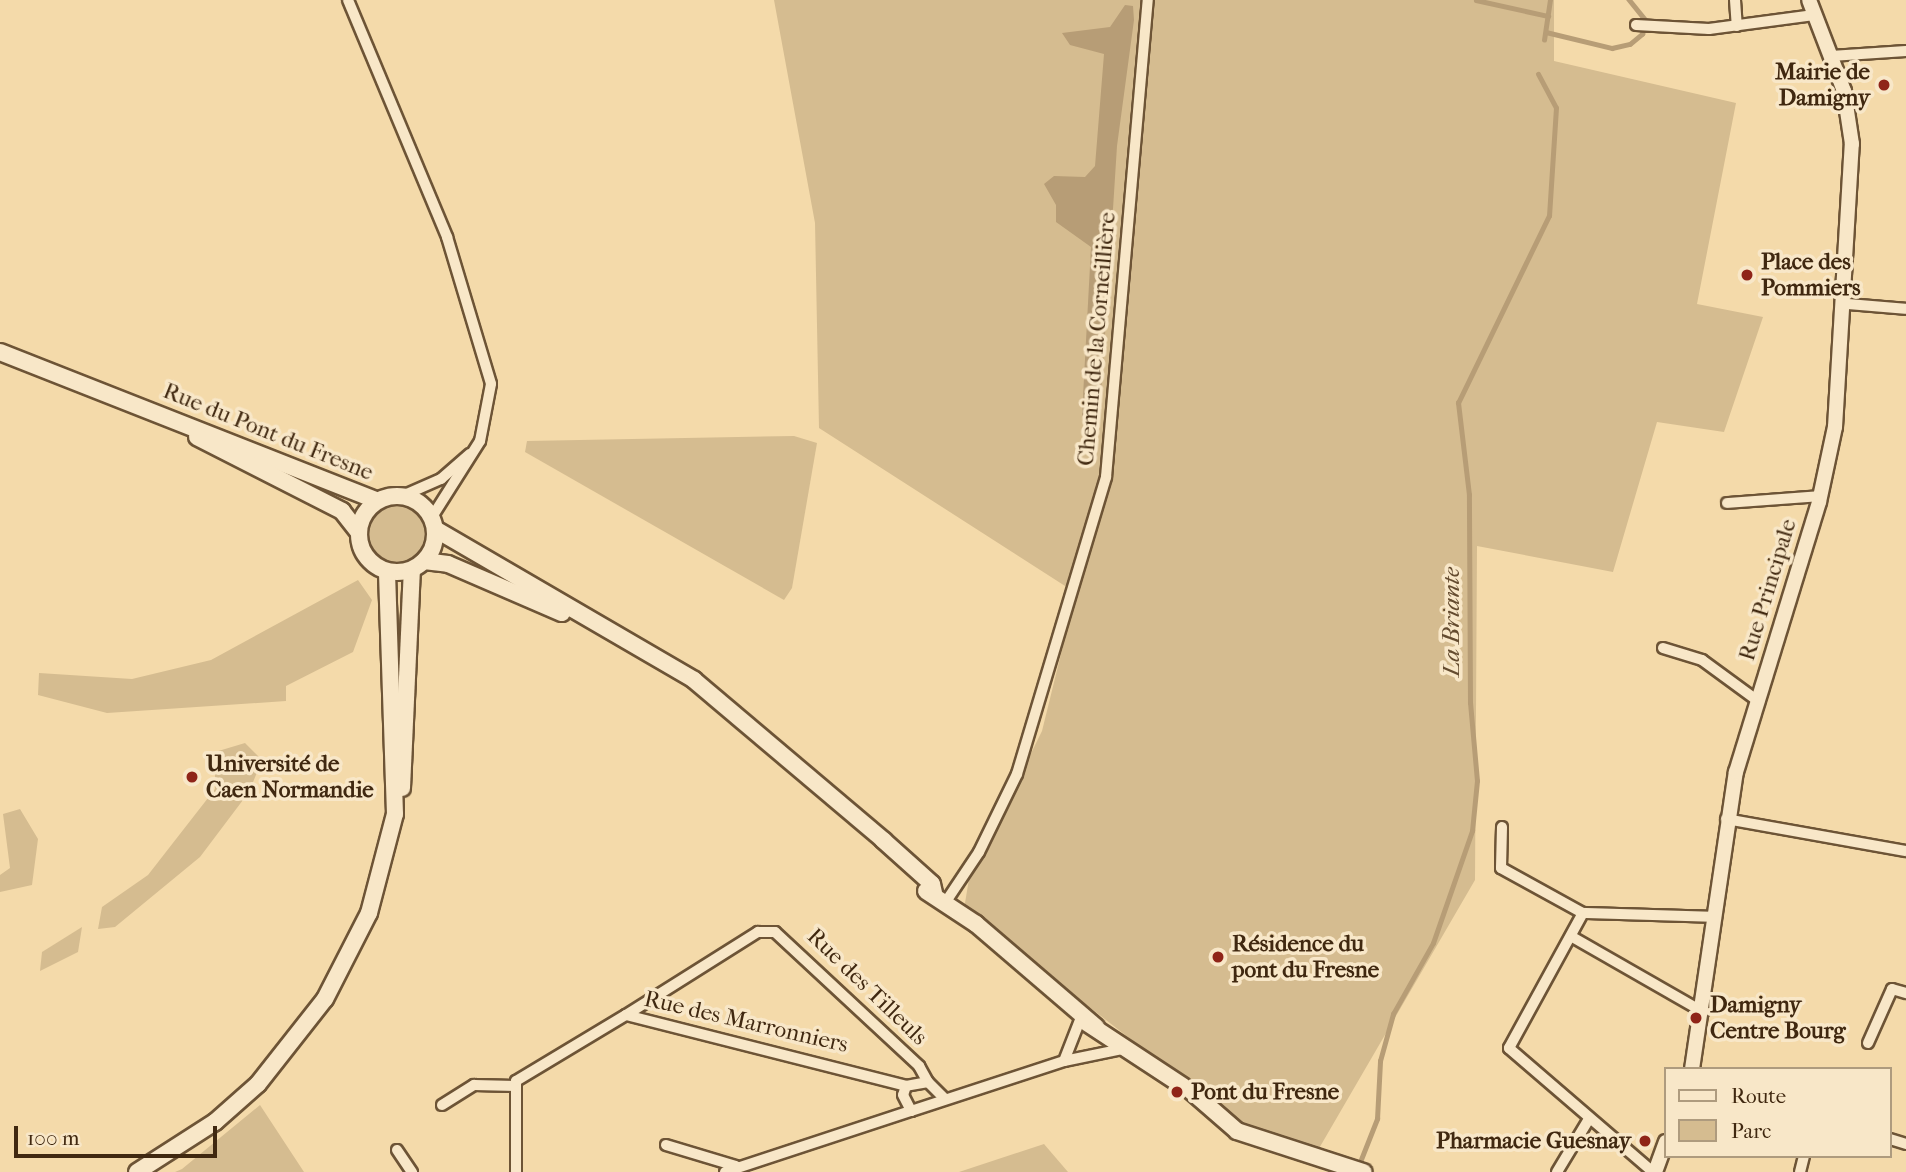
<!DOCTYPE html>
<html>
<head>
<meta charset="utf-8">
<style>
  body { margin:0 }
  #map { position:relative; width:1906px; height:1172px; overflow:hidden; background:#f4daaa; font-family:"IM FELL French Canon",serif }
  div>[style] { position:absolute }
  .green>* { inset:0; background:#d5bc90 }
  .round { border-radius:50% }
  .water>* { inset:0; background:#b79d76 }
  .stream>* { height:4.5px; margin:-2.25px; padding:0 2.25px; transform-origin:2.25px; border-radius:2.25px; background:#b79d76 }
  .roads { filter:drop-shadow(2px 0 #6d5436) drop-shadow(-2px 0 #6d5436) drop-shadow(0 2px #6d5436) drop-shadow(0 -2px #6d5436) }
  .minor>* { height:10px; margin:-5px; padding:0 5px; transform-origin:5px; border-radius:5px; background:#f8e7c8 }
  .tertiary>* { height:14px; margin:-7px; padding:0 7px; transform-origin:7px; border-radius:7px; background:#f8e7c8 }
  .secondary>* { height:16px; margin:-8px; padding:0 8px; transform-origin:8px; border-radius:8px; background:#f8e7c8 }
  .secondary>.ring { margin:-8px; padding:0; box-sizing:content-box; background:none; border:16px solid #f8e7c8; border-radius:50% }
  .dots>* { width:19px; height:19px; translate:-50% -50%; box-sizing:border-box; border:4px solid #f8e7c8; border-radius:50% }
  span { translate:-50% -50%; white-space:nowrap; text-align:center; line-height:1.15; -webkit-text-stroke:7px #f8e7c8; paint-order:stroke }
  .poi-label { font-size:23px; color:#402810; font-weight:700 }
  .right { translate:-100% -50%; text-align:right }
  .left { translate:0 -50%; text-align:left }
  .street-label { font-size:23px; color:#402810 }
  .water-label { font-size:24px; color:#644b2f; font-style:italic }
  .legend { position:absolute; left:1664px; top:1067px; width:228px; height:91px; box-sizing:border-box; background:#f8e7c8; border:2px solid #ae9b7e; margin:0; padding:9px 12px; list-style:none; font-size:21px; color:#402810 }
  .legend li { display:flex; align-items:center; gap:14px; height:35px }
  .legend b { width:35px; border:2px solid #ae9b7e }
  .scale { position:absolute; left:14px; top:1126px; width:203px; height:32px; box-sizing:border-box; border:4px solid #402810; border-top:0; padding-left:9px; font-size:21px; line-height:24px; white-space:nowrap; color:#402810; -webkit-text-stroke:5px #f8e7c8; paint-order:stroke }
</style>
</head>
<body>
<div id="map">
  <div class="green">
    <div style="clip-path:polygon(774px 0,1554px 0,1554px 61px,1736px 103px,1697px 304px,1763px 317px,1724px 432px,1657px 422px,1613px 572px,1477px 546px,1475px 880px,1314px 1157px,1234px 1120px,964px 909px,969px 879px,1042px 731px,1076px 593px,819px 428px,815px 223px)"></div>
    <div style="clip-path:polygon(794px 436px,817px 443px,792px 588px,784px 600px,525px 452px,527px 441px)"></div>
    <div class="round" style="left:367px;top:503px;width:60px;height:60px"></div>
    <div style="clip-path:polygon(358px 580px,372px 600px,353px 652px,286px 686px,286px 701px,107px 713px,38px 695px,39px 673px,132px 679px,211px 660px)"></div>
    <div style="clip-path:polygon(245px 743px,262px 760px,249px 792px,200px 857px,115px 927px,98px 929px,102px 907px,148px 875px,215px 789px,215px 752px)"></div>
    <div style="clip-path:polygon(20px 809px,38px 839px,32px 885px,0 892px,0 875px,10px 868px,3px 814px)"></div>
    <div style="clip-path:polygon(82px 927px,78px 952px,40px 971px,42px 952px)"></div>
    <div style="clip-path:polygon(260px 1105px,304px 1172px,175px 1172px,182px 1169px)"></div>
    <div style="clip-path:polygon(1044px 1144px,1068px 1172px,959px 1172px)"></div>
  </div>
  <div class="water">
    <div style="clip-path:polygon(1125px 5px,1133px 6px,1134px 20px,1117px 146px,1102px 382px,1097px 423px,1090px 427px,1082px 415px,1091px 247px,1056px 222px,1056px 205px,1044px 184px,1054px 176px,1085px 177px,1095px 166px,1104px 54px,1070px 45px,1062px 33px,1110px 27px)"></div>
  </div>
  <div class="stream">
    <div style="left:1476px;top:0;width:74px;rotate:12.5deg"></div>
    <div style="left:1546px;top:32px;width:68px;rotate:13.6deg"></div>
    <div style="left:1612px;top:48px;width:18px;rotate:-13deg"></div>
    <div style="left:1630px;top:44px;width:16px;rotate:-40deg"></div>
    <div style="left:1642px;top:34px;width:14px;rotate:-78deg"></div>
    <div style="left:1645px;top:20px;width:26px;rotate:-129deg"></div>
    <div style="left:1544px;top:40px;width:40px;rotate:-81.5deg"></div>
    <div style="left:1358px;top:1167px;width:52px;rotate:-68.4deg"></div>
    <div style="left:1377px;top:1119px;width:58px;rotate:-87deg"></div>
    <div style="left:1380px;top:1061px;width:49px;rotate:-74.5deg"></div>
    <div style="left:1393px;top:1014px;width:81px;rotate:-60.6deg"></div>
    <div style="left:1433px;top:943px;width:119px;rotate:-70.8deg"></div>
    <div style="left:1472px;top:831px;width:50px;rotate:-84.3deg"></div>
    <div style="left:1477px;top:781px;width:78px;rotate:-95.1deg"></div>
    <div style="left:1470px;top:703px;width:208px;rotate:-90.3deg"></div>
    <div style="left:1469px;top:495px;width:93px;rotate:-96.8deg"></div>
    <div style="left:1458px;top:403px;width:208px;rotate:-64.1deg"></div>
    <div style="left:1549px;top:216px;width:108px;rotate:-86.3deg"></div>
    <div style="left:1556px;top:108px;width:38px;rotate:-118deg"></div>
  </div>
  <div class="roads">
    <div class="minor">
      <div style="left:348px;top:0;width:257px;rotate:67.3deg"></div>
      <div style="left:447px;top:237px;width:153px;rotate:73.3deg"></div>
      <div style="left:491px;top:384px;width:58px;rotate:100.9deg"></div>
      <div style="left:480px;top:441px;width:90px;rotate:122.3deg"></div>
      <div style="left:1735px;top:0;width:26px;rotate:86deg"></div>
      <div style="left:1636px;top:25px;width:73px;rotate:3.1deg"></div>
      <div style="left:1709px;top:29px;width:106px;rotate:-7.6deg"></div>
      <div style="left:1831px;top:56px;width:75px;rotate:-3.8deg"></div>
      <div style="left:1847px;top:304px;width:59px;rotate:4.8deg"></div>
      <div style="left:402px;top:496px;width:43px;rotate:-23.6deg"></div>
      <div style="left:441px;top:479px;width:38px;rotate:-41deg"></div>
      <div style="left:1727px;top:503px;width:93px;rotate:-4.3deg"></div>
      <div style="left:1663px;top:648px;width:41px;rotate:17.1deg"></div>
      <div style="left:1702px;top:660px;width:69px;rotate:36.2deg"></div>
      <div style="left:1726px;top:819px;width:183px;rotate:10.1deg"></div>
      <div style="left:1502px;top:827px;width:41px;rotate:91.4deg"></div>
      <div style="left:1501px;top:868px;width:94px;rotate:28.8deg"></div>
      <div style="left:945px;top:903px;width:61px;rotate:-56.3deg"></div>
      <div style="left:979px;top:852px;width:87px;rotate:-64deg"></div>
      <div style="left:1017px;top:774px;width:310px;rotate:-73.3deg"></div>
      <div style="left:1106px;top:477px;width:479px;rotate:-85deg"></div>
      <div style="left:1574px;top:938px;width:149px;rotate:29.8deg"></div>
      <div style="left:626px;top:1015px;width:156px;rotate:-32.2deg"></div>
      <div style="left:758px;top:932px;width:17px"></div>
      <div style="left:775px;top:932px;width:197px;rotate:42.9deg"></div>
      <div style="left:919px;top:1066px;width:18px;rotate:61deg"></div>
      <div style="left:1868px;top:1043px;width:59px;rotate:-66deg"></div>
      <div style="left:1892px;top:989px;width:15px;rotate:16deg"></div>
      <div style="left:1064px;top:1061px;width:44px;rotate:-68.7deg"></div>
      <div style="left:944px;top:1098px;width:23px;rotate:-135deg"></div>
      <div style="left:928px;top:1082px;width:22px;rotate:170deg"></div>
      <div style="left:906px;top:1086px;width:9px;rotate:108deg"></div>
      <div style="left:903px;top:1095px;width:18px;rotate:63deg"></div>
      <div style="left:911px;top:1111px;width:161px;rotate:-18.1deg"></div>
      <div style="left:1064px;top:1061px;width:64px;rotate:-11.7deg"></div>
      <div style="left:442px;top:1105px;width:38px;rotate:-32deg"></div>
      <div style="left:474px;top:1085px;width:42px;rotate:1.4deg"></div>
      <div style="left:1890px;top:1139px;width:17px;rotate:17deg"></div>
      <div style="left:666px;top:1145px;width:73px;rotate:16.7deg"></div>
      <div style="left:397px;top:1150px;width:27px;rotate:56deg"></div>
      <div style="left:516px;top:1172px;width:91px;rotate:-90deg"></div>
      <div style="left:516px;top:1081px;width:128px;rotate:-31deg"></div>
      <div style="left:626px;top:1015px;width:289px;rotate:14.2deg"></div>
      <div style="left:725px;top:1172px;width:196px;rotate:-18.2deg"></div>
      <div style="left:1557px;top:1172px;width:62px;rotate:-58.9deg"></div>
      <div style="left:1653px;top:1172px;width:190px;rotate:-139.3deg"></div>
      <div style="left:1509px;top:1048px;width:154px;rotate:-61.3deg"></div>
      <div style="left:1583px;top:913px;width:131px;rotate:1.7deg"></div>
      <div style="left:1800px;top:1172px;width:16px;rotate:-76deg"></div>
    </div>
    <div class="tertiary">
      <div style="left:1692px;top:1069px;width:300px;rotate:-81.6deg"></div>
      <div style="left:1736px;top:772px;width:282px;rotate:-72.9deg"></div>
      <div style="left:1819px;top:502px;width:77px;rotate:-78deg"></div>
      <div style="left:1835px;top:427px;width:284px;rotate:-86.6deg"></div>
      <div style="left:1852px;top:144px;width:54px;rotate:-98.6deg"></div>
      <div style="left:1844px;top:91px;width:97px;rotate:-111deg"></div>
      <div style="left:1655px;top:1172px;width:32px;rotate:-70deg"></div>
    </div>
    <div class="secondary">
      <div style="left:0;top:352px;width:403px;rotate:21.5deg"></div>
      <div style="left:197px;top:437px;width:163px;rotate:27deg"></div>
      <div style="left:342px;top:511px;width:28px;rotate:52deg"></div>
      <div class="ring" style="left:359px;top:496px;width:60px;height:60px"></div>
      <div style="left:435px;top:529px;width:300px;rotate:30.2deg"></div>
      <div style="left:694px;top:680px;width:248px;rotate:40.2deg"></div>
      <div style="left:883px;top:840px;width:66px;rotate:41.9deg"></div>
      <div style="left:932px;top:884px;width:9px;rotate:77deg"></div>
      <div style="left:424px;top:561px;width:24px;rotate:7deg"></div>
      <div style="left:448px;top:564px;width:124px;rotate:23.3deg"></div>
      <div style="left:402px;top:788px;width:218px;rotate:-87.4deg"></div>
      <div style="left:926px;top:891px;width:60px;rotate:33.4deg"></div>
      <div style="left:976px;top:924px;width:158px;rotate:40.6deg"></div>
      <div style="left:1087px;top:1023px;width:115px;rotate:33.3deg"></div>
      <div style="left:1191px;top:1091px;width:61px;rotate:41deg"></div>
      <div style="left:1237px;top:1131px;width:133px;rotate:18deg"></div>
      <div style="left:137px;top:1172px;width:93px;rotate:-32.7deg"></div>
      <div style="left:215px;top:1122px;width:57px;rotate:-41.5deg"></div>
      <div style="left:258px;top:1084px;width:108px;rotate:-51.8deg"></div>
      <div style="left:325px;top:999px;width:97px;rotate:-62.9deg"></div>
      <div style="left:369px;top:913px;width:102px;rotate:-75.3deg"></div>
      <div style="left:395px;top:814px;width:242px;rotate:-91.9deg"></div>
    </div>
  </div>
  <div class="dots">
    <div style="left:1884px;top:85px;background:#8f2418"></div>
    <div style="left:1747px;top:275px;background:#8f2418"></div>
    <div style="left:192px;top:777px;background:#8f2418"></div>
    <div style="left:1218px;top:957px;background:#8f2418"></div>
    <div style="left:1696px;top:1018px;background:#8f2418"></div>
    <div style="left:1177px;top:1092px;background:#8f2418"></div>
    <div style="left:1645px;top:1141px;background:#8f2418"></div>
  </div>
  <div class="poi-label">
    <span class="right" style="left:1870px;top:85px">Mairie de<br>Damigny</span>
    <span class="left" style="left:1761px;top:275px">Place des<br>Pommiers</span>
    <span class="left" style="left:206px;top:777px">Université de<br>Caen Normandie</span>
    <span class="left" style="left:1232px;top:957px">Résidence du<br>pont du Fresne</span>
    <span class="left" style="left:1710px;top:1018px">Damigny<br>Centre Bourg</span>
    <span class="left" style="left:1191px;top:1092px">Pont du Fresne</span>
    <span class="right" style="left:1631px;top:1141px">Pharmacie Guesnay</span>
  </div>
  <div class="street-label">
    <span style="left:1097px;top:339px;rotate:-85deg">Chemin de la Corneillière</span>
    <span style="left:268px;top:432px;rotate:22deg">Rue du Pont du Fresne</span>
    <span style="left:1768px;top:590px;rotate:-73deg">Rue Principale</span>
    <span style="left:867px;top:987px;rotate:44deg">Rue des Tilleuls</span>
    <span style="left:746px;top:1022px;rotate:13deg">Rue des Marronniers</span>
  </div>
  <div class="water-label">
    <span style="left:1452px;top:622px;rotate:-90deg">La Briante</span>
  </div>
  <ul class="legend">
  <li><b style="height:9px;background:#f8e7c8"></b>Route</li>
  <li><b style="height:19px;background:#d5bc90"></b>Parc</li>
  </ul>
  <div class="scale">100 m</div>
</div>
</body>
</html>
